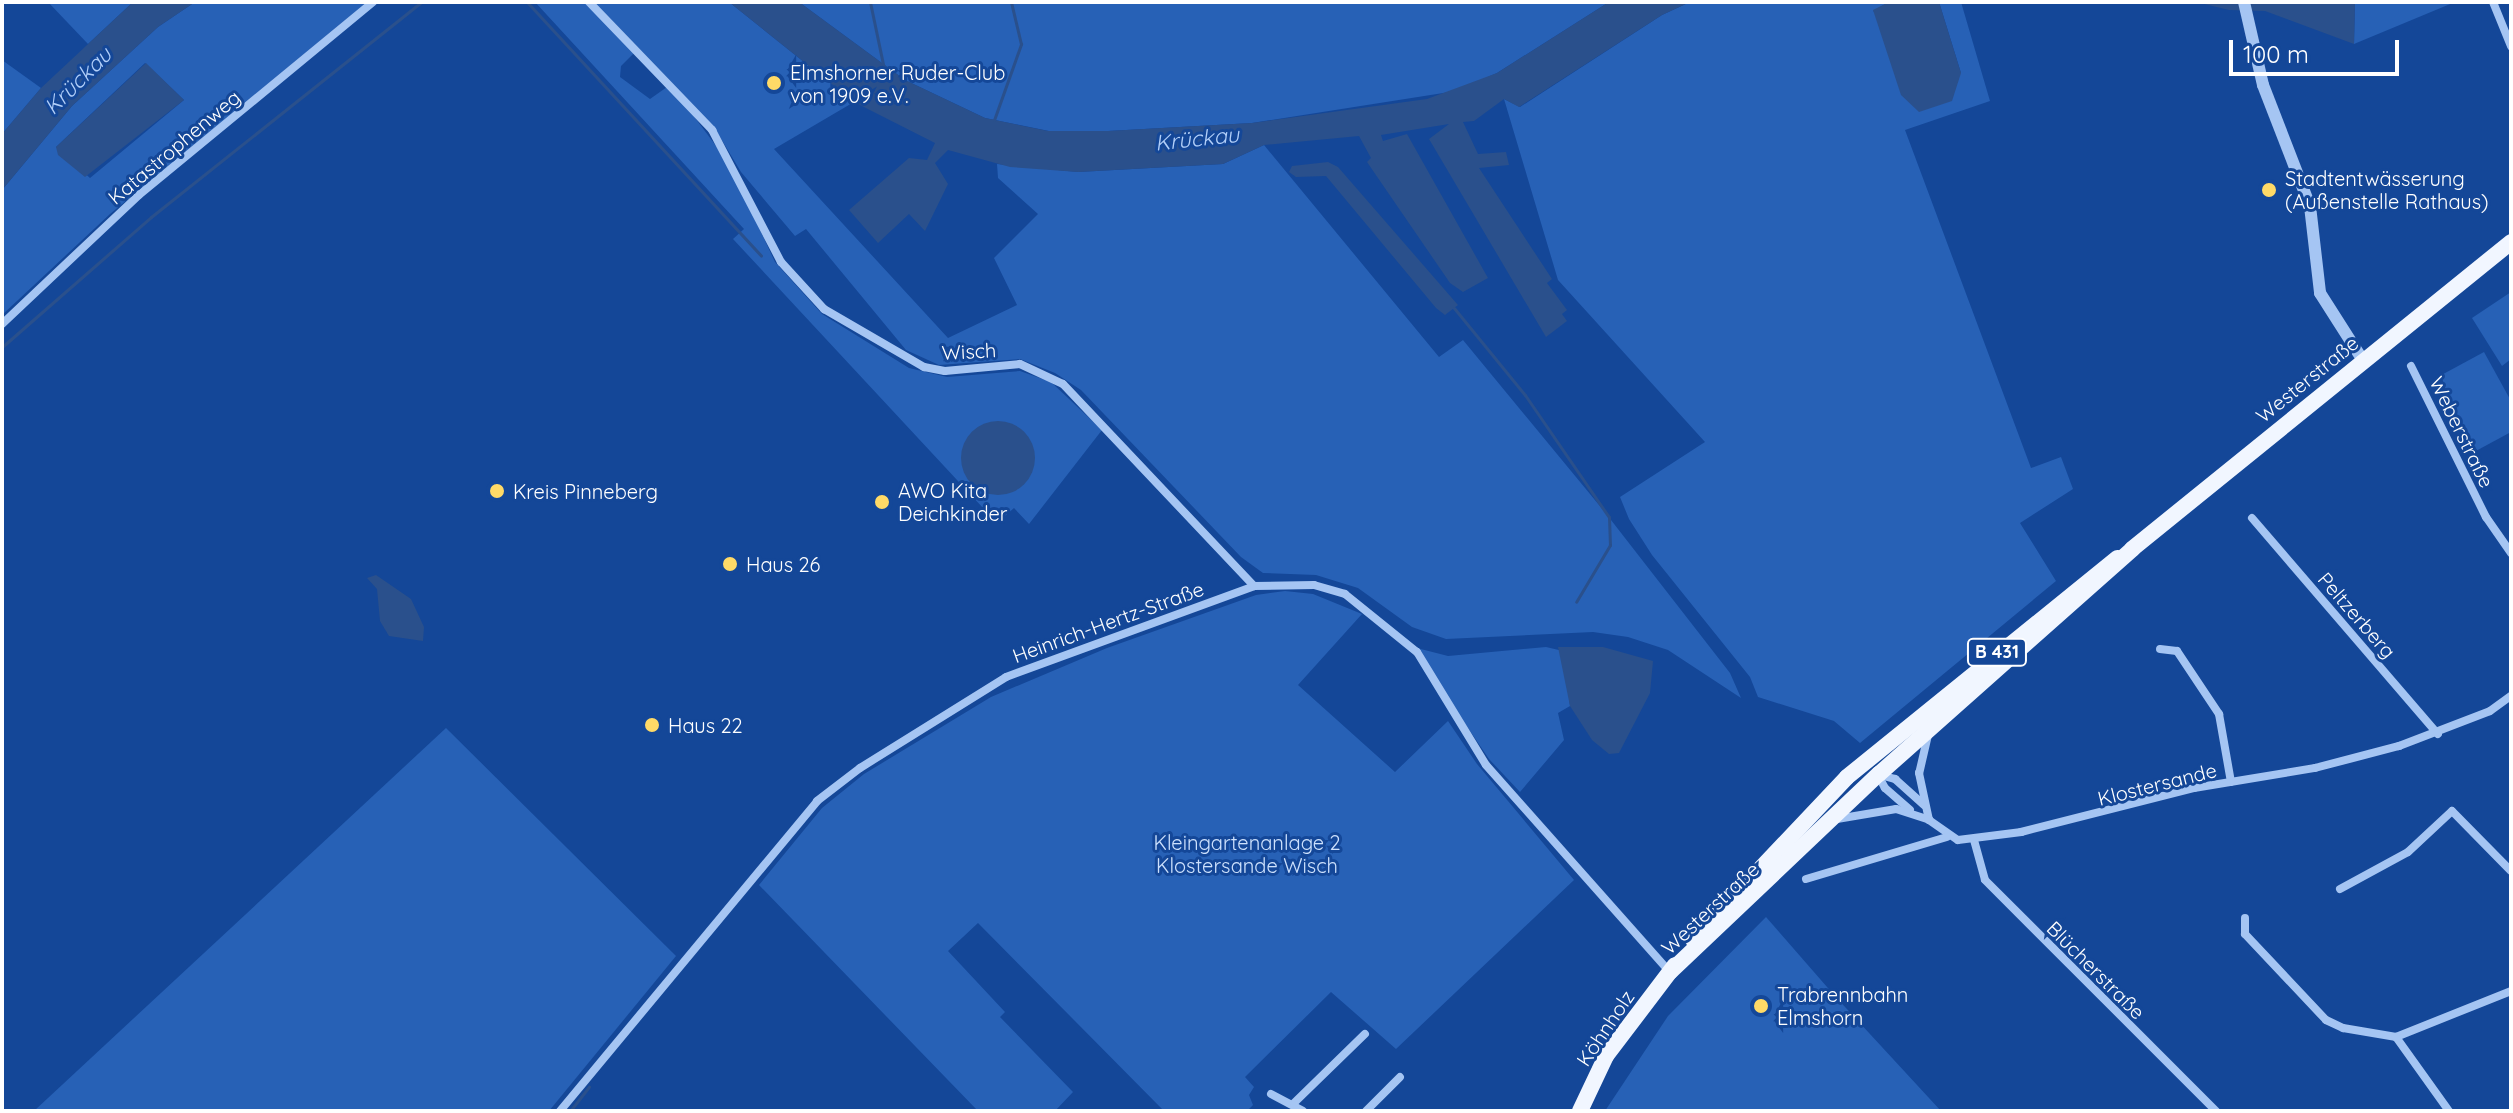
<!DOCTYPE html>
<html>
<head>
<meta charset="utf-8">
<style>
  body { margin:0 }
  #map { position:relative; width:2513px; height:1113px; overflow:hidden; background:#144798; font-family:Quicksand,sans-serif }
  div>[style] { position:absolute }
  .green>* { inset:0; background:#2761b6 }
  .water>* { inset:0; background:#2a508c }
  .round { border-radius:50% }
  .stream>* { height:3px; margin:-1.5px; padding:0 1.5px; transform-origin:1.5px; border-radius:1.5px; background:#2a508c }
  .minor>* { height:8px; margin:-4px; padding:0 4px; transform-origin:4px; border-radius:4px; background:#a5c5f3 }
  .tertiary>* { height:12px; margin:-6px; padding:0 6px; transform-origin:6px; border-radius:6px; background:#a5c5f3 }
  .primary>* { height:16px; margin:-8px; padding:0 8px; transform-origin:8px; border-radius:8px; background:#f1f6ff }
  .dots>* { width:22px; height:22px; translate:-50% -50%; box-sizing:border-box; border:4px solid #144798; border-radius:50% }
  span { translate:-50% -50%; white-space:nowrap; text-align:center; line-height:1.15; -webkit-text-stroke:6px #144798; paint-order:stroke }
  .shield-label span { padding:2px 6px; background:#144798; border:2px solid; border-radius:6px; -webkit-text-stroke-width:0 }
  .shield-label { font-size:18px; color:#fff; font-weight:700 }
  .poi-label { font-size:20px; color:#fff }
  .left { translate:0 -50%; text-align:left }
  .street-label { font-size:20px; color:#fff }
  .park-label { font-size:20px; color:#cde1fd }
  .water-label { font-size:22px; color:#b2cff9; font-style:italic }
  .frame { position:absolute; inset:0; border:4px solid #fff; pointer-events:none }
  .scale { position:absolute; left:2229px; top:40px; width:170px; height:36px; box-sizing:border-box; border:4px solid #fff; border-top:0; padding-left:10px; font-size:24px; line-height:28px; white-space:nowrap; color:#fff; -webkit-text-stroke:6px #144798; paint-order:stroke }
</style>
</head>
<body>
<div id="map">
  <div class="green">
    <div style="clip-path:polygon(48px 2px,133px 2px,88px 44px)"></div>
    <div style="clip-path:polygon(evenodd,195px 2px,367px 2px,110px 214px,2px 315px,2px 190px,72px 106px,158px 27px,195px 2px,145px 63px,184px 100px,90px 178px,56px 147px,145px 63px)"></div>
    <div style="clip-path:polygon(535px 2px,584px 2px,635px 52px,621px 66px,620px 77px,650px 99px,667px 87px,690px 111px,728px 162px,775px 262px,822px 314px,909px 368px,947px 377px,1020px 371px,1051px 382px,1102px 430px,1029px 524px,1014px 508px,997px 523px,733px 239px,744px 229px)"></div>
    <div style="clip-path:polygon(594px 2px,729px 2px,854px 102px,774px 149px,948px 338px,1017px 305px,994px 258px,1038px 214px,998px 178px,997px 164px,1078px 172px,1223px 164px,1264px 145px,1439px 357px,1463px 340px,1604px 511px,1730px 673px,1741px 698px,1668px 650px,1628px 637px,1593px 632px,1446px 639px,1412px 627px,1358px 588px,1316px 575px,1263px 573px,1241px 557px,1081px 390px,1055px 373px,1020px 359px,939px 365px,906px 350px,806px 229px,795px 236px,741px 172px,714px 127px)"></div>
    <div style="clip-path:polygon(799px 2px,1609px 2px,1497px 73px,1456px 91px,1252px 123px,1108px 131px,1049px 131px,985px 118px,905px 80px)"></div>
    <div style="clip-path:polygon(1690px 2px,1889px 2px,1873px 11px,1961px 73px,1939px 2px,1961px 2px,1990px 101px,1905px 130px,2031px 468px,2061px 457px,2073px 489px,2020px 523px,2056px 581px,1860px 743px,1834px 721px,1758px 697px,1750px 677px,1652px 555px,1629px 519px,1620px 497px,1705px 442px,1558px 280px,1504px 99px,1520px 107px,1662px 15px)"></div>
    <div style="clip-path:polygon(2355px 2px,2455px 2px,2354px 44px)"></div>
    <div style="clip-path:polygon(2px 60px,41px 88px,2px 134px)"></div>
    <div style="clip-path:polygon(2511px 292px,2511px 359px,2502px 366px,2472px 318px)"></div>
    <div style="clip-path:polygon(2484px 352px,2511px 401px,2511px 432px,2474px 452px,2434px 379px)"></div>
    <div style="clip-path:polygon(1285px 591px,1313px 594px,1362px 614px,1298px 685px,1395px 772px,1448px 721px,1477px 764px,1574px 880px,1396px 1049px,1331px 992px,1245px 1077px,1254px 1087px,1249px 1095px,1253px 1105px,1247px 1111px,1164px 1111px,978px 923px,948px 951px,1005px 1012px,1000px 1017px,1073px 1092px,1055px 1111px,978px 1111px,759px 885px,822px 808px,864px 774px,991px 697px,1107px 648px,1256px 595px)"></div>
    <div style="clip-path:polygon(1413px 647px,1448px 656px,1546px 647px,1563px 651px,1570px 706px,1558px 713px,1564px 740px,1520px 792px,1489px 759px)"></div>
    <div style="clip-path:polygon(446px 728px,676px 956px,549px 1111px,34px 1111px)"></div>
    <div style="clip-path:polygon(1766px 917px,1834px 995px,1941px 1111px,1605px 1111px,1668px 1016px)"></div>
  </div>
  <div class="water">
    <div style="clip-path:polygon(133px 2px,195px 2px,158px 27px,72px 106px,2px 190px,2px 134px,41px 88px)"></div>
    <div style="clip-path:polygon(729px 2px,799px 2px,905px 80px,985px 118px,1048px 131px,1108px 131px,1252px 123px,1427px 99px,1497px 73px,1609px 2px,1690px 2px,1662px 15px,1519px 107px,1504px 99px,1474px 121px,1463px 122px,1478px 154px,1506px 152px,1509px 165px,1479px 168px,1552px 279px,1547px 283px,1567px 310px,1562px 314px,1567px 321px,1546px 337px,1429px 139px,1449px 124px,1381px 135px,1383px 141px,1407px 134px,1488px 278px,1463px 292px,1450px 283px,1367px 162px,1371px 158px,1359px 136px,1264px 145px,1223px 164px,1078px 172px,1010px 167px,948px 150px,935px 163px,948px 184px,925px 231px,909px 214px,878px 243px,849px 210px,909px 158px,927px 160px,935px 143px,854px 102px)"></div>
    <div style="clip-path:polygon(1889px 2px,1939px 2px,1961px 73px,1952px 101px,1919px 112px,1901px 95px,1873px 10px)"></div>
    <div style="clip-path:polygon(2196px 2px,2355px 2px,2354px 44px,2265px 11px,2229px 10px)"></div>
    <div style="clip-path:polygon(146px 63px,184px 100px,85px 177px,58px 155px,56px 147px)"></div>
    <div style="clip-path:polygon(1328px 162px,1338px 167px,1458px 305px,1445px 315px,1436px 308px,1326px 176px,1296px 177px,1289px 172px,1292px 166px)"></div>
    <div class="round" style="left:961px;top:421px;width:74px;height:74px"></div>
    <div style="clip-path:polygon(376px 575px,411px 599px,424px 627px,423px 641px,389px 636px,380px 621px,377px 589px,367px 578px)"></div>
    <div style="clip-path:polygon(1558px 647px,1603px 647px,1653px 661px,1650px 693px,1619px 753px,1609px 754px,1592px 740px,1570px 706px)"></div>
  </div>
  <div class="stream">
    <div style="left:527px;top:2px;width:345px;rotate:47.3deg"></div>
    <div style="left:870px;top:2px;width:68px;rotate:78.2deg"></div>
    <div style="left:994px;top:120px;width:81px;rotate:-70.4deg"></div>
    <div style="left:1021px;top:44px;width:43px;rotate:-103.4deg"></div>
    <div style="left:1454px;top:308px;width:112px;rotate:50.8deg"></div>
    <div style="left:1525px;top:395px;width:148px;rotate:55.5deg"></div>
    <div style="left:1609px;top:517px;width:28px;rotate:88deg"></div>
    <div style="left:1610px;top:545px;width:66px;rotate:120.8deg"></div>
    <div style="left:2px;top:347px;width:198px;rotate:-41.1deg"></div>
    <div style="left:151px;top:217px;width:345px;rotate:-38.5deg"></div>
    <div style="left:570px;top:1111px;width:31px;rotate:-52deg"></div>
  </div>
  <div class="minor">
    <div style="left:589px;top:2px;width:178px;rotate:46.1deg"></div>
    <div style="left:712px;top:130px;width:149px;rotate:62.4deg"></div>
    <div style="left:781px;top:262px;width:64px;rotate:47.5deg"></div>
    <div style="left:824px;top:309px;width:116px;rotate:30.1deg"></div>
    <div style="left:924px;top:367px;width:21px;rotate:11deg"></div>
    <div style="left:945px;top:371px;width:75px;rotate:-5.3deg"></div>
    <div style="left:1020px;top:364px;width:47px;rotate:24.9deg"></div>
    <div style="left:1063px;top:384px;width:278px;rotate:46.6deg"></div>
    <div style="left:2493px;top:2px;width:48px;rotate:67.8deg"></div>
    <div style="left:2px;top:324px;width:188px;rotate:-43.3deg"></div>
    <div style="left:139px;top:195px;width:303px;rotate:-39.5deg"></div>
    <div style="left:2411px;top:366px;width:169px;rotate:63.6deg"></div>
    <div style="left:2486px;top:517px;width:44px;rotate:55.2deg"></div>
    <div style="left:2252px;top:518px;width:285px;rotate:49.3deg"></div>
    <div style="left:2160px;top:649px;width:17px;rotate:7deg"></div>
    <div style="left:2177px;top:651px;width:76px;rotate:56.3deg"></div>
    <div style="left:2219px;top:714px;width:69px;rotate:80deg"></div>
    <div style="left:1928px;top:735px;width:39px;rotate:103deg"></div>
    <div style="left:1919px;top:773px;width:48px;rotate:78deg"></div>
    <div style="left:1877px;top:773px;width:17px;rotate:62deg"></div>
    <div style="left:1885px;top:788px;width:33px;rotate:41deg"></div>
    <div style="left:1880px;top:775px;width:16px;rotate:15deg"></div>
    <div style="left:1895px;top:779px;width:39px;rotate:42deg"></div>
    <div style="left:1837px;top:819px;width:60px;rotate:-9.6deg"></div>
    <div style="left:1896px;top:809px;width:35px;rotate:18deg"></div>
    <div style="left:1929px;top:820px;width:35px;rotate:35deg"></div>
    <div style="left:1958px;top:840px;width:64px;rotate:-7.2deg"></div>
    <div style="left:2021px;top:832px;width:179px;rotate:-14.3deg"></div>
    <div style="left:2194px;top:788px;width:123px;rotate:-9.4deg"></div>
    <div style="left:2315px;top:768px;width:87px;rotate:-14.7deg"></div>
    <div style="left:2399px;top:746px;width:97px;rotate:-21deg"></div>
    <div style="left:2490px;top:711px;width:26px;rotate:-36deg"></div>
    <div style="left:1974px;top:840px;width:41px;rotate:74.6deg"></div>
    <div style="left:1985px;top:880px;width:327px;rotate:45deg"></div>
    <div style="left:1806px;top:879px;width:147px;rotate:-16.6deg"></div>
    <div style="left:2340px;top:889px;width:77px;rotate:-28.6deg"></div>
    <div style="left:2408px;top:852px;width:60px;rotate:-43deg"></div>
    <div style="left:2452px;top:811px;width:84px;rotate:45.5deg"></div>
    <div style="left:2245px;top:918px;width:16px;rotate:90deg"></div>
    <div style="left:2245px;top:934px;width:118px;rotate:46.7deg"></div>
    <div style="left:2326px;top:1020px;width:19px;rotate:25deg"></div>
    <div style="left:2343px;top:1028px;width:54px;rotate:9.6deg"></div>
    <div style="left:2396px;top:1037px;width:124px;rotate:-21.8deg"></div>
    <div style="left:2396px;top:1037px;width:91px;rotate:54.4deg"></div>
    <div style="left:1271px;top:1094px;width:36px;rotate:28deg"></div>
    <div style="left:1294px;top:1103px;width:99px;rotate:-44.2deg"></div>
    <div style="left:560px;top:1111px;width:403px;rotate:-50.3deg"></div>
    <div style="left:817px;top:801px;width:54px;rotate:-37.5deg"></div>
    <div style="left:860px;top:768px;width:172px;rotate:-31.9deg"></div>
    <div style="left:1006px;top:677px;width:264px;rotate:-20.1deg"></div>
    <div style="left:1254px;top:586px;width:60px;rotate:-1deg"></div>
    <div style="left:1314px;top:585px;width:32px;rotate:16deg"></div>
    <div style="left:1345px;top:594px;width:92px;rotate:38.9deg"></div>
    <div style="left:1417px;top:652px;width:132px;rotate:58.6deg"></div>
    <div style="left:1486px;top:765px;width:276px;rotate:48.4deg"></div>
    <div style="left:1366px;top:1111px;width:48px;rotate:-45deg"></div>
  </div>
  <div class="tertiary">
    <div style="left:2244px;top:2px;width:85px;rotate:77.1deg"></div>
    <div style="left:2263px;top:85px;width:130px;rotate:68.8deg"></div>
    <div style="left:2310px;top:206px;width:88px;rotate:83.4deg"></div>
    <div style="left:2320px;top:293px;width:78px;rotate:57.5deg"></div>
  </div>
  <div class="primary">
    <div style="left:1693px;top:940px;width:224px;rotate:-46.6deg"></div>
    <div style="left:1847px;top:777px;width:348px;rotate:-39deg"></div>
    <div style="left:1670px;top:972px;width:288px;rotate:-43.5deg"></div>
    <div style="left:1879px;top:774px;width:339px;rotate:-41.6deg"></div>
    <div style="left:2132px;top:549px;width:488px;rotate:-39deg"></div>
    <div style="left:1580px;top:1111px;width:61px;rotate:-64.7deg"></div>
    <div style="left:1606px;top:1056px;width:114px;rotate:-52.8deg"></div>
  </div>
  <div class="dots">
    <div style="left:774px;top:83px;background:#ffda67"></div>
    <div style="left:2269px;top:190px;background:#ffda67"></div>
    <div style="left:497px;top:491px;background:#ffda67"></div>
    <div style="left:882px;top:502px;background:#ffda67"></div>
    <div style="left:730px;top:564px;background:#ffda67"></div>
    <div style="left:652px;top:725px;background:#ffda67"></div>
    <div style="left:1761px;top:1006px;background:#ffda67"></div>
  </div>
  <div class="shield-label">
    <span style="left:1997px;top:652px">B 431</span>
  </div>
  <div class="poi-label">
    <span class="left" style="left:790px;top:84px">Elmshorner Ruder-Club<br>von 1909 e.V.</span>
    <span class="left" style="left:2285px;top:190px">Stadtentwässerung<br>(Außenstelle Rathaus)</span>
    <span class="left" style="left:898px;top:502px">AWO Kita<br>Deichkinder</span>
    <span class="left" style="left:513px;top:491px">Kreis Pinneberg</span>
    <span class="left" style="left:746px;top:564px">Haus 26</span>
    <span class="left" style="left:668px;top:725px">Haus 22</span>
    <span class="left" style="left:1777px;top:1006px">Trabrennbahn<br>Elmshorn</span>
  </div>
  <div class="street-label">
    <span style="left:174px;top:147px;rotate:-40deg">Katastrophenweg</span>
    <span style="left:969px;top:351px;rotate:-3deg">Wisch</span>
    <span style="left:2307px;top:379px;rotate:-39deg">Westerstraße</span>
    <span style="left:2462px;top:432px;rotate:64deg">Weberstraße</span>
    <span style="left:2357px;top:615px;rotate:49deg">Peltzerberg</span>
    <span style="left:1108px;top:622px;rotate:-20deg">Heinrich-Hertz-Straße</span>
    <span style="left:2157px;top:784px;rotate:-14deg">Klostersande</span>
    <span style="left:1710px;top:908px;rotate:-43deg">Westerstraße</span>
    <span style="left:2096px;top:970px;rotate:45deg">Blücherstraße</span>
    <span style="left:1605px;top:1028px;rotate:-56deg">Köhnholz</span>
  </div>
  <div class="park-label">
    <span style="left:1247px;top:854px">Kleingartenanlage 2<br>Klostersande Wisch</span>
  </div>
  <div class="water-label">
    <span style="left:78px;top:81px;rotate:-45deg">Krückau</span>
    <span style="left:1197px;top:139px;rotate:-6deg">Krückau</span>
  </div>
  <div class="frame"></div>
  <div class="scale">100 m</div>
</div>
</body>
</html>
